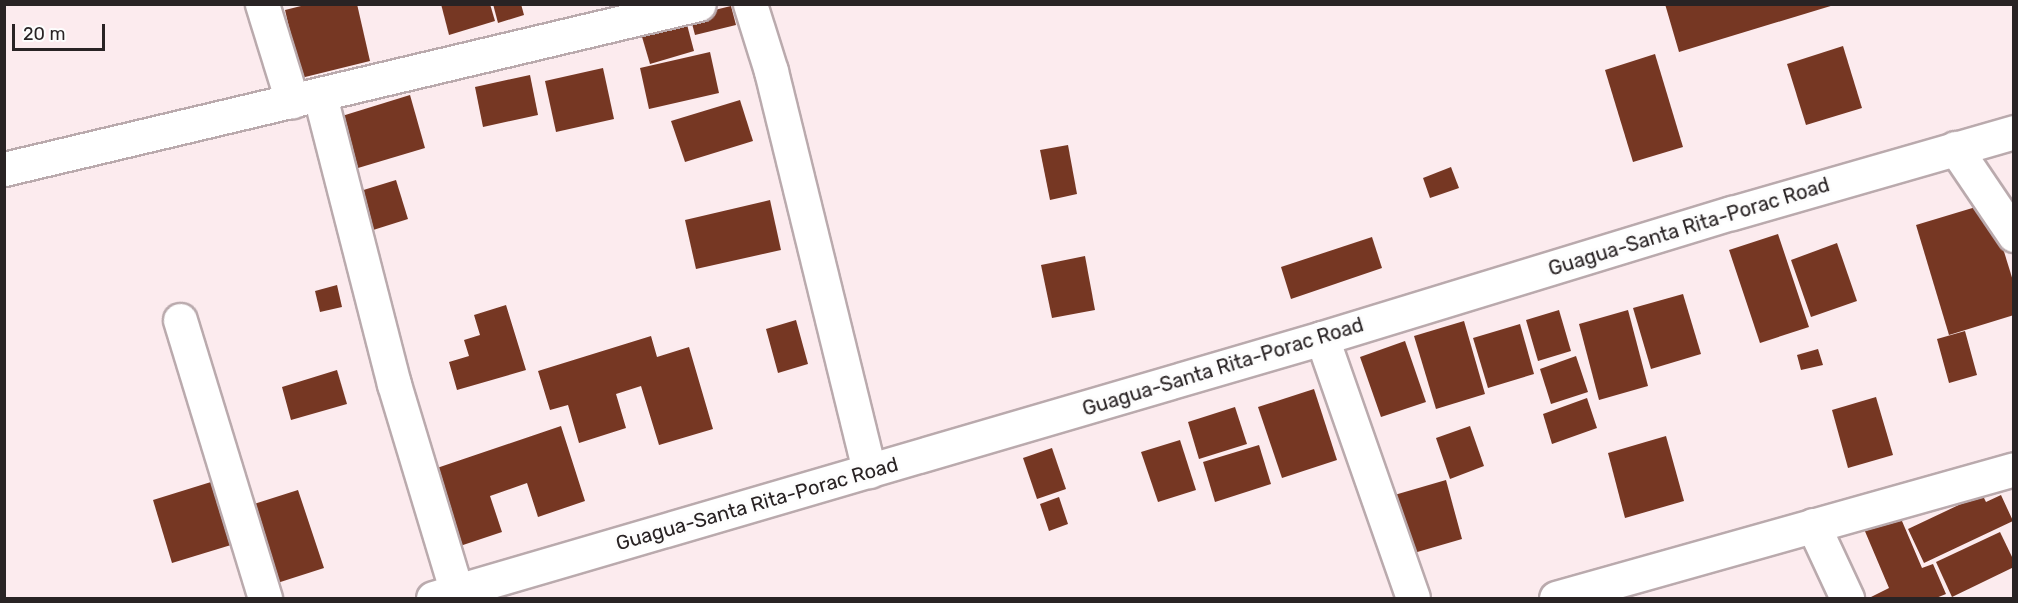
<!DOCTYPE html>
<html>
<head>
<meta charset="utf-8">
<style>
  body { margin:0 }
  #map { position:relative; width:2018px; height:603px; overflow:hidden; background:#fcebee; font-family:Rubik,sans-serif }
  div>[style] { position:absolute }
  .building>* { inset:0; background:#763723 }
  .roads { filter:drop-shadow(2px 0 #baaaad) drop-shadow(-2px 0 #baaaad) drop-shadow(0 2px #baaaad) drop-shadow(0 -2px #baaaad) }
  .minor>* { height:33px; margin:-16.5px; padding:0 16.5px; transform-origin:16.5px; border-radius:16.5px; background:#fff }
  .major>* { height:33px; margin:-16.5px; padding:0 16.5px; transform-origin:16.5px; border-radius:16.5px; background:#fff }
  span { translate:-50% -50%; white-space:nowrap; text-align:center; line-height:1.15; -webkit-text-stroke:6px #fdfdfd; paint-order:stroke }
  .street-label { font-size:20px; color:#292324 }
  .frame { position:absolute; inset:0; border:6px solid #292324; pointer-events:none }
  .scale { position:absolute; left:12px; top:24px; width:93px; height:27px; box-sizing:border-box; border:3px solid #292324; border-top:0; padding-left:8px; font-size:18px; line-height:21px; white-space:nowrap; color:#292324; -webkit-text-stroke:4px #fdfdfd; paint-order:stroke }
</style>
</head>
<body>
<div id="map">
  <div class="building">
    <div style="clip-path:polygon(309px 4px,357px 4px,370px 61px,301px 78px,285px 10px)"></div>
    <div style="clip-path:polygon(441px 4px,490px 4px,495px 21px,449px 35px)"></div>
    <div style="clip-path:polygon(493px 4px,521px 4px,524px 15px,498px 23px)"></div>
    <div style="clip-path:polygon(1665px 4px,1834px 4px,1834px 5px,1679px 52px)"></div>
    <div style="clip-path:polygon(731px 6px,736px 25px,695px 35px,690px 16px)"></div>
    <div style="clip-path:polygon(685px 17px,694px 51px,650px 64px,640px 30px)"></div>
    <div style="clip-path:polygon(1843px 46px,1862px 108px,1806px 125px,1787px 64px)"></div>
    <div style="clip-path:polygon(710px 52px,719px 93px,649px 109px,640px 68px)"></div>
    <div style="clip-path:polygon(1655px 54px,1683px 147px,1633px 162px,1605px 70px)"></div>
    <div style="clip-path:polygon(603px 68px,614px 119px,556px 132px,545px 81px)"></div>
    <div style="clip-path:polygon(530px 75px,538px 115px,483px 127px,475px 87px)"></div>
    <div style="clip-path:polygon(410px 95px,425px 148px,358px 168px,342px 116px)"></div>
    <div style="clip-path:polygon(740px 100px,753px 141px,685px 162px,671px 121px)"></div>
    <div style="clip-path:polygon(1068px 145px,1077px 194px,1050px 200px,1040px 150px)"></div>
    <div style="clip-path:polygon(1451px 167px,1459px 188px,1430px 198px,1423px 178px)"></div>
    <div style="clip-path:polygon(396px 180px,408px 219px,370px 231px,357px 192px)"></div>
    <div style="clip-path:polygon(770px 200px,781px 250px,696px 269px,685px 220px)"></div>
    <div style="clip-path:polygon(1989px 203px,2014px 284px,2014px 315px,1949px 335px,1916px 225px)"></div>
    <div style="clip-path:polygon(1778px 234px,1809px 327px,1760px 343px,1729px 250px)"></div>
    <div style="clip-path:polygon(1372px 237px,1382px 268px,1291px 299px,1281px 267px)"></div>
    <div style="clip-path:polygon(1837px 243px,1857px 301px,1811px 317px,1791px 260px)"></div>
    <div style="clip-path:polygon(1085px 256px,1095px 310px,1052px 318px,1041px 265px)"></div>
    <div style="clip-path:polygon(337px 285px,342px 307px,320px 312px,315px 291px)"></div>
    <div style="clip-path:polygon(1683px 294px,1701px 354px,1651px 369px,1633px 308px)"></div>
    <div style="clip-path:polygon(506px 305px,526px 370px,457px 390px,449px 362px,469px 356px,464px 340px,480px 335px,474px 315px)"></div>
    <div style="clip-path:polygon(1559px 310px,1571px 351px,1538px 361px,1526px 320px)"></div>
    <div style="clip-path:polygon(1628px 310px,1648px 386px,1599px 400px,1579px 324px)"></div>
    <div style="clip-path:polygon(796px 320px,808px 364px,778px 373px,766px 329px)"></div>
    <div style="clip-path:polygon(1464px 321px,1485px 394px,1436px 409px,1414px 336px)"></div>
    <div style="clip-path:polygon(1520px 324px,1534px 374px,1488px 388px,1473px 338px)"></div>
    <div style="clip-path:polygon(1965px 331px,1977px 375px,1949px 383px,1937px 339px)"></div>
    <div style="clip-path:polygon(651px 336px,657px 357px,689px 347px,713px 429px,659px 445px,641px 386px,616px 394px,626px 428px,579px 443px,568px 405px,550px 410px,538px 371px)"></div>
    <div style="clip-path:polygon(1405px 341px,1426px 402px,1381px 417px,1360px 357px)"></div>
    <div style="clip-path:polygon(1818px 349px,1823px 365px,1801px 370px,1797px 355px)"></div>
    <div style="clip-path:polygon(1576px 356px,1588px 392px,1551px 404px,1540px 369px)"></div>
    <div style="clip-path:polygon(337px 370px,347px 404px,291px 420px,282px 387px)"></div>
    <div style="clip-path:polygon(1314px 389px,1337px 460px,1282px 478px,1258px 407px)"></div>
    <div style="clip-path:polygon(1876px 397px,1893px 455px,1848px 468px,1832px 410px)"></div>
    <div style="clip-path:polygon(1587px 398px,1597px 428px,1552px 444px,1543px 414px)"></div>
    <div style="clip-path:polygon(1235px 407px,1247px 444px,1199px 459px,1188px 422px)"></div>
    <div style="clip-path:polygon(561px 426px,585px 501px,538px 517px,527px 483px,490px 496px,502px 532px,460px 546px,434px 469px)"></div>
    <div style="clip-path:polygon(1470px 426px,1484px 466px,1450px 479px,1436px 438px)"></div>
    <div style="clip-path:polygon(1666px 436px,1684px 501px,1625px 518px,1608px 453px)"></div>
    <div style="clip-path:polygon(1180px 440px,1196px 490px,1158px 502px,1141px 452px)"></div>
    <div style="clip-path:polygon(1259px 445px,1271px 484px,1215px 502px,1203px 462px)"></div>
    <div style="clip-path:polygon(1052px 448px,1066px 489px,1037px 499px,1023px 458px)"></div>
    <div style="clip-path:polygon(1446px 480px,1462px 539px,1407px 555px,1391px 496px)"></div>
    <div style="clip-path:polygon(211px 482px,231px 545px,172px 563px,153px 500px)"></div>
    <div style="clip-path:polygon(298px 490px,324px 568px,271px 585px,245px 507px)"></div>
    <div style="clip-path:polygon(1982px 494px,1986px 502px,2001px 495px,2013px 521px,1924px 563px,1908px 529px)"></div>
    <div style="clip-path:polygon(1059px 497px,1068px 524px,1049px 531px,1040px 504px)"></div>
    <div style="clip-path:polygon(1899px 514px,1922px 568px,1933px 564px,1946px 594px,1936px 598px,1869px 598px,1889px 588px,1864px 529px)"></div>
    <div style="clip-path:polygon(2000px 532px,2014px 561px,2014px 567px,1952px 597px,1936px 562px)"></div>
  </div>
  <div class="roads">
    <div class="minor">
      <div style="left:262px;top:4px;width:102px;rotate:72.8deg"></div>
      <div style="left:750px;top:4px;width:70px;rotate:72.6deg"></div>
      <div style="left:771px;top:71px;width:412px;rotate:76.2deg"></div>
      <div style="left:320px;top:96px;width:297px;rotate:75.6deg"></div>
      <div style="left:394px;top:384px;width:218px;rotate:73.2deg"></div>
      <div style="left:1955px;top:148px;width:105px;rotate:55.9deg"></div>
      <div style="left:4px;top:169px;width:714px;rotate:-13.36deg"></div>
      <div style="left:180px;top:320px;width:291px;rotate:73deg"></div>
      <div style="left:1322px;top:338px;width:275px;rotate:70.7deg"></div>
      <div style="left:1813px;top:525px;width:81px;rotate:65deg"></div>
      <div style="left:1556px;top:598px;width:476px;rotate:-15.7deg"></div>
    </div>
    <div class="major">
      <div style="left:433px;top:598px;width:926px;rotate:-16.3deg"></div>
      <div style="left:1322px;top:338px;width:429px;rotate:-17deg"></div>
      <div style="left:1732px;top:213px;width:293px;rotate:-16deg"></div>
    </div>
  </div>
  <div class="street-label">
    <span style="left:1689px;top:227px;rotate:-17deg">Guagua-Santa Rita-Porac Road</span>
    <span style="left:1223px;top:367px;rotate:-17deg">Guagua-Santa Rita-Porac Road</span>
    <span style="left:757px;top:504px;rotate:-16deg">Guagua-Santa Rita-Porac Road</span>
  </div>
  <div class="frame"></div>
  <div class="scale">20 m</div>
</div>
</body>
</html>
